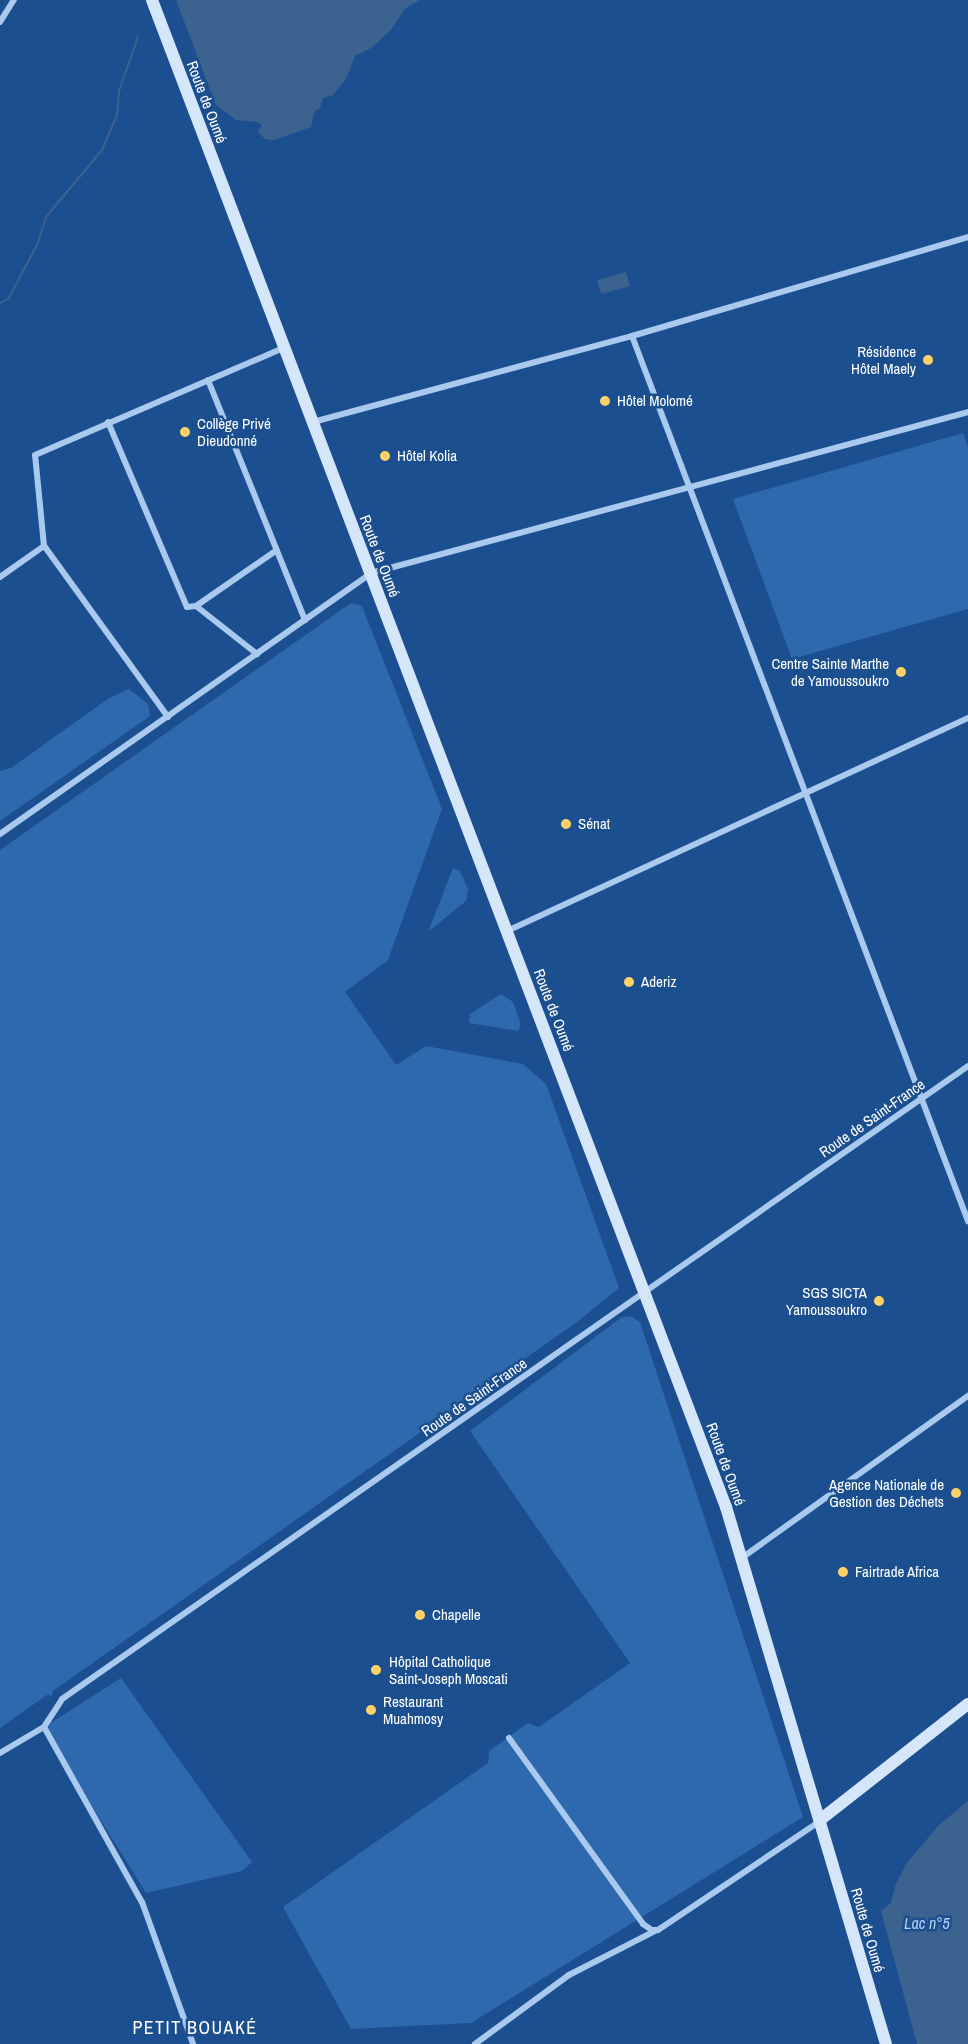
<!DOCTYPE html>
<html>
<head>
<meta charset="utf-8">
<style>
  body { margin:0 }
  #map { position:relative; width:968px; height:2044px; overflow:hidden; background:#1b4f8f; font-family:"Archivo Narrow",sans-serif }
  div>[style] { position:absolute }
  .green>* { inset:0; background:#2e69ad }
  .water>* { inset:0; background:#3c6290 }
  .stream>* { height:2px; margin:-1px; padding:0 1px; transform-origin:1px; border-radius:1px; background:#3c6290 }
  .street>* { height:6px; margin:-3px; padding:0 3px; transform-origin:3px; border-radius:3px; background:#a9c9ee }
  .secondary>* { height:12px; margin:-6px; padding:0 6px; transform-origin:6px; border-radius:6px; background:#d6e6fa }
  .dots>* { width:16px; height:16px; translate:-50% -50%; box-sizing:border-box; border:3px solid #1b4f8f; border-radius:50% }
  span { translate:-50% -50%; white-space:nowrap; text-align:center; line-height:1.15; -webkit-text-stroke:5px #1b4f8f; paint-order:stroke }
  .street-label { font-size:15px; color:#fff }
  .poi-label { font-size:15px; color:#fff }
  .right { translate:-100% -50%; text-align:right }
  .left { translate:0 -50%; text-align:left }
  .water-label { font-size:16px; color:#b5d3f5; font-style:italic }
  .quarter-label { font-size:18px; color:#fff; letter-spacing:1.5px }
</style>
</head>
<body>
<div id="map">
  <div class="green">
    <div style="clip-path:polygon(963px 433px,968px 447px,968px 609px,792px 659px,733px 499px)"></div>
    <div style="clip-path:polygon(351px 603px,362px 606px,442px 809px,388px 960px,345px 992px,396px 1065px,426px 1046px,523px 1064px,546px 1084px,619px 1288px,577px 1322px,53px 1691px,52px 1696px,47px 1695px,0 1728px,0 850px)"></div>
    <div style="clip-path:polygon(129px 689px,148px 704px,150px 716px,0 821px,0 771px,11px 768px,109px 698px)"></div>
    <div style="clip-path:polygon(453px 868px,460px 871px,468px 889px,466px 901px,428px 932px)"></div>
    <div style="clip-path:polygon(501px 994px,513px 1002px,521px 1024px,518px 1031px,469px 1023px,470px 1014px)"></div>
    <div style="clip-path:polygon(630px 1316px,640px 1322px,803px 1817px,471px 2023px,351px 2029px,283px 1907px,488px 1763px,489px 1751px,528px 1723px,539px 1727px,630px 1663px,470px 1431px,622px 1317px)"></div>
    <div style="clip-path:polygon(121px 1678px,252px 1862px,242px 1871px,146px 1893px,47px 1734px,49px 1724px)"></div>
  </div>
  <div class="water">
    <div style="clip-path:polygon(176px 0,420px 0,406px 8px,390px 31px,371px 48px,355px 56px,346px 79px,332px 96px,323px 98px,320px 108px,314px 112px,311px 127px,274px 140px,265px 139px,257px 131px,262px 126px,258px 122px,236px 120px,216px 105px)"></div>
    <div style="clip-path:polygon(626px 272px,630px 286px,601px 294px,597px 280px)"></div>
    <div style="clip-path:polygon(968px 1801px,968px 2044px,917px 2044px,881px 1911px,891px 1903px,896px 1883px,907px 1863px,939px 1825px)"></div>
  </div>
  <div class="stream">
    <div style="left:0;top:303px;width:9px;rotate:-27deg"></div>
    <div style="left:8px;top:299px;width:61px;rotate:-61.8deg"></div>
    <div style="left:37px;top:245px;width:29px;rotate:-72deg"></div>
    <div style="left:46px;top:217px;width:87px;rotate:-50.1deg"></div>
    <div style="left:102px;top:150px;width:38px;rotate:-67deg"></div>
    <div style="left:117px;top:115px;width:24px;rotate:-85deg"></div>
    <div style="left:119px;top:91px;width:57px;rotate:-70.6deg"></div>
  </div>
  <div class="street">
    <div style="left:0;top:22px;width:26px;rotate:-58deg"></div>
    <div style="left:632px;top:336px;width:947px;rotate:69.21deg"></div>
    <div style="left:208px;top:380px;width:259px;rotate:68deg"></div>
    <div style="left:108px;top:422px;width:201px;rotate:66.9deg"></div>
    <div style="left:187px;top:607px;width:9px;rotate:-6deg"></div>
    <div style="left:196px;top:606px;width:98px;rotate:-34.7deg"></div>
    <div style="left:313px;top:422px;width:330px;rotate:-15.1deg"></div>
    <div style="left:632px;top:336px;width:350px;rotate:-16.4deg"></div>
    <div style="left:0;top:577px;width:54px;rotate:-35.2deg"></div>
    <div style="left:196px;top:606px;width:78px;rotate:38.2deg"></div>
    <div style="left:168px;top:717px;width:211px;rotate:-125.9deg"></div>
    <div style="left:44px;top:546px;width:91px;rotate:-95.6deg"></div>
    <div style="left:35px;top:455px;width:271px;rotate:-23.3deg"></div>
    <div style="left:0;top:834px;width:454px;rotate:-35.1deg"></div>
    <div style="left:371px;top:573px;width:618px;rotate:-15.09deg"></div>
    <div style="left:507px;top:931px;width:508px;rotate:-24.8deg"></div>
    <div style="left:743px;top:1557px;width:277px;rotate:-35.6deg"></div>
    <div style="left:44px;top:1727px;width:201px;rotate:60.8deg"></div>
    <div style="left:142px;top:1902px;width:151px;rotate:70.2deg"></div>
    <div style="left:509px;top:1738px;width:229px;rotate:54.2deg"></div>
    <div style="left:643px;top:1924px;width:11px;rotate:34deg"></div>
    <div style="left:652px;top:1930px;width:6px"></div>
    <div style="left:658px;top:1930px;width:195px;rotate:-33.9deg"></div>
    <div style="left:0;top:1753px;width:51px;rotate:-30.6deg"></div>
    <div style="left:44px;top:1727px;width:33px;rotate:-57deg"></div>
    <div style="left:62px;top:1699px;width:1105px;rotate:-34.94deg"></div>
    <div style="left:475px;top:2044px;width:117px;rotate:-36.3deg"></div>
    <div style="left:569px;top:1975px;width:99px;rotate:-27.1deg"></div>
  </div>
  <div class="secondary">
    <div style="left:152px;top:0;width:1613px;rotate:69.15deg"></div>
    <div style="left:726px;top:1507px;width:560px;rotate:73.41deg"></div>
    <div style="left:820px;top:1820px;width:188px;rotate:-38.1deg"></div>
  </div>
  <div class="dots">
    <div style="left:928px;top:360px;background:#ffd166"></div>
    <div style="left:605px;top:401px;background:#ffd166"></div>
    <div style="left:185px;top:432px;background:#ffd166"></div>
    <div style="left:385px;top:456px;background:#ffd166"></div>
    <div style="left:901px;top:672px;background:#ffd166"></div>
    <div style="left:566px;top:824px;background:#ffd166"></div>
    <div style="left:629px;top:982px;background:#ffd166"></div>
    <div style="left:879px;top:1301px;background:#ffd166"></div>
    <div style="left:956px;top:1493px;background:#ffd166"></div>
    <div style="left:843px;top:1572px;background:#ffd166"></div>
    <div style="left:420px;top:1615px;background:#ffd166"></div>
    <div style="left:376px;top:1670px;background:#ffd166"></div>
    <div style="left:371px;top:1710px;background:#ffd166"></div>
  </div>
  <div class="street-label">
    <span style="left:207px;top:102px;rotate:69deg">Route de Oumé</span>
    <span style="left:380px;top:556px;rotate:69deg">Route de Oumé</span>
    <span style="left:554px;top:1010px;rotate:69deg">Route de Oumé</span>
    <span style="left:872px;top:1118px;rotate:-35deg">Route de Saint-France</span>
    <span style="left:474px;top:1397px;rotate:-35deg">Route de Saint-France</span>
    <span style="left:726px;top:1464px;rotate:70deg">Route de Oumé</span>
    <span style="left:868px;top:1930px;rotate:74deg">Route de Oumé</span>
  </div>
  <div class="poi-label">
    <span class="right" style="left:916px;top:360px">Résidence<br>Hôtel Maely</span>
    <span class="left" style="left:617px;top:401px">Hôtel Molomé</span>
    <span class="left" style="left:197px;top:432px">Collège Privé<br>Dieudonné</span>
    <span class="left" style="left:397px;top:456px">Hôtel Kolia</span>
    <span class="right" style="left:889px;top:672px">Centre Sainte Marthe<br>de Yamoussoukro</span>
    <span class="left" style="left:578px;top:824px">Sénat</span>
    <span class="left" style="left:641px;top:982px">Aderiz</span>
    <span class="right" style="left:867px;top:1301px">SGS SICTA<br>Yamoussoukro</span>
    <span class="right" style="left:944px;top:1493px">Agence Nationale de<br>Gestion des Déchets</span>
    <span class="left" style="left:855px;top:1572px">Fairtrade Africa</span>
    <span class="left" style="left:432px;top:1615px">Chapelle</span>
    <span class="left" style="left:389px;top:1670px">Hôpital Catholique<br>Saint-Joseph Moscati</span>
    <span class="left" style="left:383px;top:1710px">Restaurant<br>Muahmosy</span>
  </div>
  <div class="water-label">
    <span style="left:927px;top:1923px">Lac n°5</span>
  </div>
  <div class="quarter-label">
    <span style="left:195px;top:2028px">PETIT BOUAKÉ</span>
  </div>
</div>
</body>
</html>
